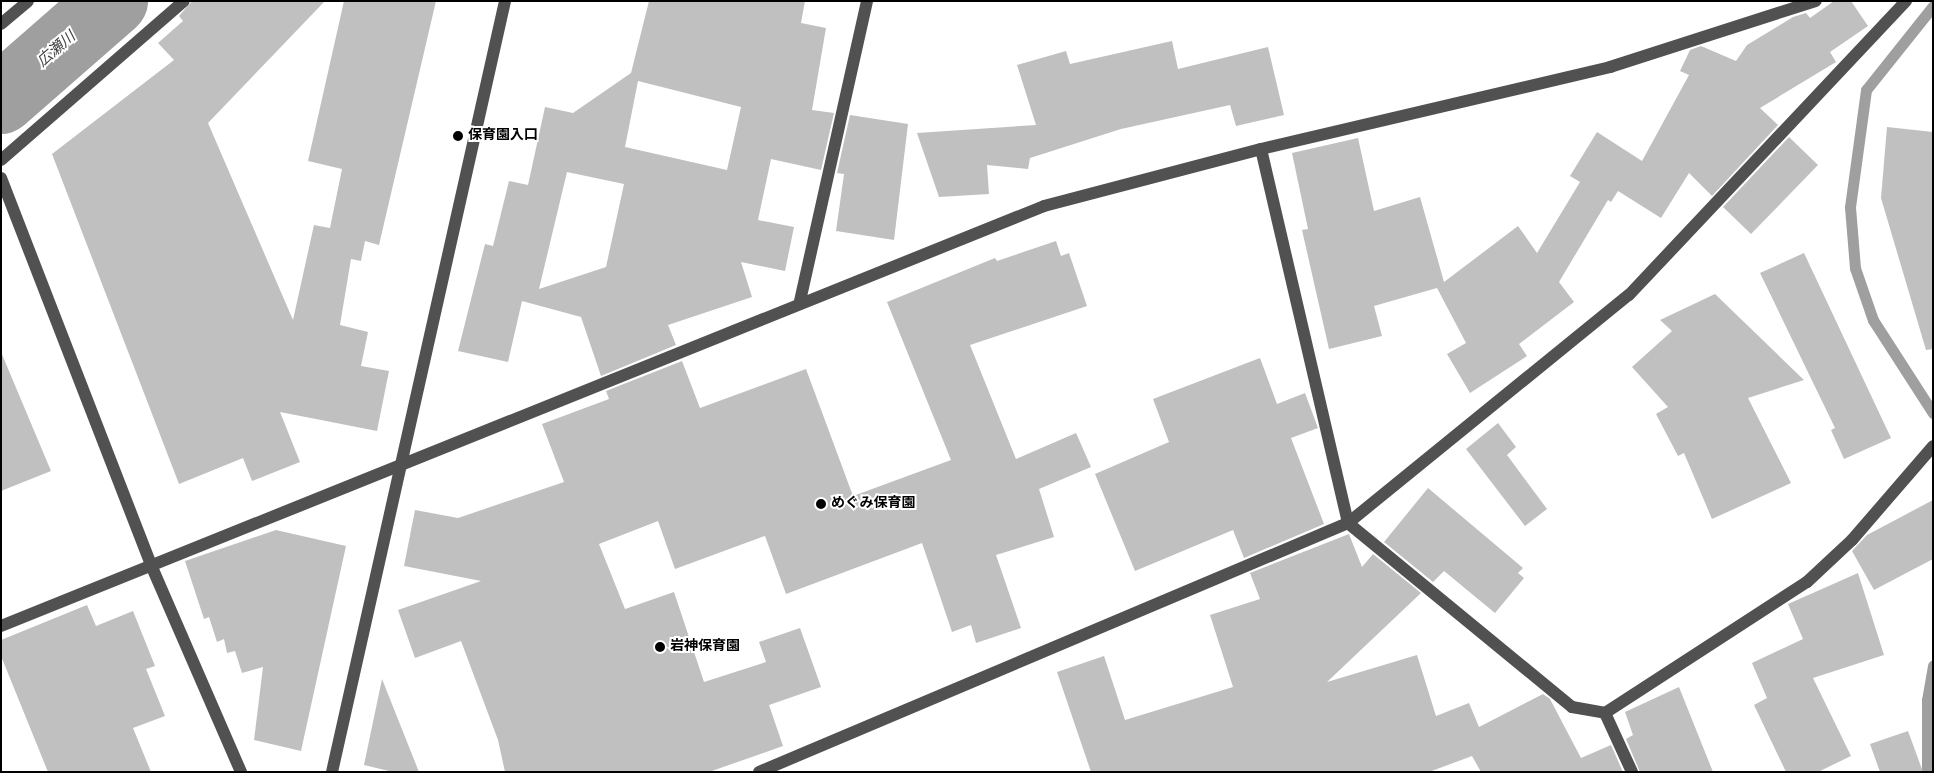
<!DOCTYPE html>
<html>
<head>
<meta charset="utf-8">
<style>
  body { margin:0 }
  #map { position:relative; width:1934px; height:773px; overflow:hidden; background:#fff; font-family:Overpass,"Noto Sans JP",sans-serif }
  div>[style] { position:absolute }
  .stream>* { height:11px; margin:-5.5px; padding:0 5.5px; transform-origin:5.5px; border-radius:5.5px; background:#9f9f9f }
  .river>* { height:70px; margin:-35px; padding:0 35px; transform-origin:35px; border-radius:35px; background:#9f9f9f }
  .building>* { inset:0; background:#c0c0c0 }
  .minor>* { height:12px; margin:-6px; padding:0 6px; transform-origin:6px; border-radius:6px; background:#515151 }
  .dots>* { width:14px; height:14px; translate:-50% -50%; box-sizing:border-box; border:2px solid #fff; border-radius:50% }
  span { translate:-50% -50%; white-space:nowrap; text-align:center; line-height:1.15; -webkit-text-stroke:4px #fff; paint-order:stroke }
  .poi-label { font-size:14px; color:#000; font-weight:700 }
  .left { translate:0 -50%; text-align:left }
  .water-label { font-size:15px; color:#404040; font-style:italic }
  .frame { position:absolute; inset:0; border:2px solid #000; pointer-events:none }
</style>
</head>
<body>
<div id="map">
  <div class="stream">
    <div style="left:1933px;top:6px;width:107px;rotate:128.6deg"></div>
    <div style="left:1866px;top:90px;width:118px;rotate:97.8deg"></div>
    <div style="left:1850px;top:207px;width:61px;rotate:85.3deg"></div>
    <div style="left:1855px;top:268px;width:55px;rotate:70.9deg"></div>
    <div style="left:1873px;top:320px;width:111px;rotate:57.2deg"></div>
    <div style="left:1927px;top:772px;width:72px;rotate:-90deg"></div>
    <div style="left:1927px;top:700px;width:35px;rotate:-80deg"></div>
  </div>
  <div class="river">
    <div style="left:1px;top:99px;width:149px;rotate:-41.2deg"></div>
  </div>
  <div class="building">
    <div style="clip-path:polygon(192px 1px,325px 1px,208px 123px,293px 320px,314px 225px,330px 228px,342px 169px,308px 161px,344px 1px,436px 1px,379px 245px,365px 241px,361px 261px,351px 259px,340px 325px,368px 332px,361px 366px,389px 371px,377px 431px,280px 412px,300px 462px,252px 481px,243px 458px,179px 484px,52px 154px,174px 60px,158px 43px,183px 21px,179px 16px)"></div>
    <div style="clip-path:polygon(evenodd,649px 1px,805px 1px,801px 23px,826px 28px,812px 110px,834px 113px,821px 170px,771px 159px,758px 220px,794px 227px,785px 271px,741px 262px,752px 297px,668px 325px,676px 345px,601px 376px,581px 317px,522px 301px,508px 362px,458px 351px,485px 244px,493px 246px,509px 181px,528px 185px,545px 107px,573px 113px,631px 73px,649px 1px,638px 81px,741px 107px,727px 170px,625px 147px,638px 81px,649px 1px,567px 172px,624px 184px,606px 267px,539px 289px,567px 172px)"></div>
    <div style="clip-path:polygon(1834px 1px,1851px 1px,1868px 26px,1830px 52px,1836px 62px,1760px 108px,1778px 125px,1712px 196px,1689px 173px,1661px 218px,1618px 191px,1611px 202px,1608px 200px,1559px 282px,1574px 302px,1519px 344px,1527px 356px,1470px 393px,1447px 354px,1466px 343px,1437px 288px,1374px 306px,1382px 336px,1329px 349px,1302px 230px,1308px 229px,1292px 153px,1358px 138px,1374px 211px,1420px 197px,1444px 282px,1518px 226px,1537px 253px,1580px 182px,1570px 176px,1597px 132px,1642px 161px,1689px 75px,1680px 71px,1690px 50px,1701px 46px,1736px 61px,1747px 45px,1793px 17px,1806px 13px,1810px 18px)"></div>
    <div style="clip-path:polygon(1172px 41px,1178px 69px,1268px 47px,1284px 115px,1236px 126px,1230px 105px,1121px 129px,1030px 158px,1028px 169px,987px 165px,989px 194px,939px 197px,917px 133px,1036px 125px,1017px 65px,1066px 51px,1070px 64px)"></div>
    <div style="clip-path:polygon(850px 115px,908px 124px,894px 240px,836px 231px,844px 174px,837px 173px)"></div>
    <div style="clip-path:polygon(1887px 127px,1933px 132px,1933px 349px,1926px 350px,1881px 198px)"></div>
    <div style="clip-path:polygon(1789px 137px,1818px 165px,1751px 234px,1723px 207px)"></div>
    <div style="clip-path:polygon(1056px 241px,1061px 256px,1069px 253px,1087px 306px,970px 345px,1016px 459px,1076px 433px,1091px 467px,1039px 489px,1054px 537px,996px 555px,1021px 628px,976px 643px,971px 625px,952px 632px,922px 543px,786px 594px,765px 536px,675px 569px,658px 521px,599px 544px,625px 609px,674px 592px,704px 682px,766px 662px,759px 642px,800px 628px,821px 687px,769px 705px,783px 746px,709px 772px,505px 772px,498px 740px,461px 641px,415px 658px,398px 610px,481px 581px,404px 566px,415px 510px,458px 518px,564px 482px,542px 424px,609px 399px,606px 391px,682px 361px,700px 408px,806px 369px,853px 496px,951px 460px,887px 302px,995px 258px,997px 261px)"></div>
    <div style="clip-path:polygon(1804px 253px,1891px 438px,1844px 459px,1831px 430px,1835px 428px,1760px 273px)"></div>
    <div style="clip-path:polygon(1715px 294px,1804px 380px,1748px 398px,1791px 483px,1712px 519px,1684px 453px,1678px 456px,1656px 414px,1668px 407px,1632px 367px,1672px 331px,1660px 320px)"></div>
    <div style="clip-path:polygon(1px 352px,51px 471px,1px 491px)"></div>
    <div style="clip-path:polygon(1260px 358px,1277px 404px,1305px 393px,1318px 428px,1291px 438px,1324px 524px,1244px 558px,1233px 530px,1135px 571px,1095px 474px,1169px 442px,1153px 399px)"></div>
    <div style="clip-path:polygon(1498px 423px,1516px 447px,1507px 455px,1547px 509px,1525px 526px,1466px 449px)"></div>
    <div style="clip-path:polygon(1428px 488px,1523px 568px,1518px 573px,1524px 578px,1495px 613px,1444px 571px,1433px 582px,1384px 542px)"></div>
    <div style="clip-path:polygon(1933px 500px,1933px 559px,1874px 590px,1852px 551px,1867px 535px)"></div>
    <div style="clip-path:polygon(276px 530px,346px 546px,301px 751px,254px 740px,263px 667px,242px 673px,235px 651px,227px 653px,224px 639px,217px 642px,209px 617px,204px 619px,185px 561px)"></div>
    <div style="clip-path:polygon(1349px 534px,1362px 567px,1373px 554px,1421px 593px,1327px 682px,1417px 655px,1436px 716px,1469px 703px,1479px 727px,1543px 694px,1550px 699px,1581px 758px,1611px 745px,1623px 772px,1481px 772px,1472px 756px,1429px 772px,1091px 772px,1057px 672px,1104px 656px,1125px 720px,1233px 687px,1210px 615px,1260px 599px,1250px 573px)"></div>
    <div style="clip-path:polygon(1858px 573px,1884px 655px,1813px 678px,1851px 756px,1818px 772px,1786px 772px,1754px 705px,1767px 698px,1752px 663px,1803px 639px,1788px 604px)"></div>
    <div style="clip-path:polygon(87px 605px,96px 626px,133px 611px,155px 666px,146px 669px,165px 716px,133px 728px,151px 772px,48px 772px,1px 656px,1px 640px)"></div>
    <div style="clip-path:polygon(382px 679px,419px 772px,393px 772px,364px 765px)"></div>
    <div style="clip-path:polygon(1679px 687px,1713px 772px,1640px 772px,1626px 739px,1633px 735px,1625px 712px)"></div>
    <div style="clip-path:polygon(1908px 731px,1923px 772px,1880px 772px,1870px 744px)"></div>
  </div>
  <div class="minor">
    <div style="left:1px;top:24px;width:35px;rotate:-40deg"></div>
    <div style="left:1261px;top:149px;width:384px;rotate:76.9deg"></div>
    <div style="left:1348px;top:523px;width:290px;rotate:39.4deg"></div>
    <div style="left:1572px;top:707px;width:34px;rotate:10deg"></div>
    <div style="left:1605px;top:713px;width:241px;rotate:-33deg"></div>
    <div style="left:1807px;top:582px;width:62px;rotate:-43deg"></div>
    <div style="left:1852px;top:540px;width:124px;rotate:-49.2deg"></div>
    <div style="left:1px;top:160px;width:242px;rotate:-41deg"></div>
    <div style="left:1px;top:178px;width:415px;rotate:68.8deg"></div>
    <div style="left:151px;top:565px;width:226px;rotate:66.5deg"></div>
    <div style="left:800px;top:301px;width:307px;rotate:-77.4deg"></div>
    <div style="left:1px;top:626px;width:1124px;rotate:-21.93deg"></div>
    <div style="left:1044px;top:206px;width:224px;rotate:-14.7deg"></div>
    <div style="left:1261px;top:149px;width:359px;rotate:-13.2deg"></div>
    <div style="left:1610px;top:67px;width:216px;rotate:-17.8deg"></div>
    <div style="left:1605px;top:713px;width:65px;rotate:65.4deg"></div>
    <div style="left:332px;top:772px;width:790px;rotate:-77.35deg"></div>
    <div style="left:759px;top:772px;width:639px;rotate:-22.92deg"></div>
    <div style="left:1348px;top:523px;width:362px;rotate:-39.1deg"></div>
    <div style="left:1629px;top:295px;width:404px;rotate:-46.7deg"></div>
  </div>
  <div class="dots">
    <div style="left:458px;top:136px;background:#000"></div>
    <div style="left:821px;top:504px;background:#000"></div>
    <div style="left:660px;top:647px;background:#000"></div>
  </div>
  <div class="poi-label">
    <span class="left" style="left:468px;top:136px">保育園入口</span>
    <span class="left" style="left:831px;top:504px">めぐみ保育園</span>
    <span class="left" style="left:670px;top:647px">岩神保育園</span>
  </div>
  <div class="water-label">
    <span style="left:57px;top:50px;rotate:-41deg">広瀬川</span>
  </div>
  <div class="frame"></div>
</div>
</body>
</html>
